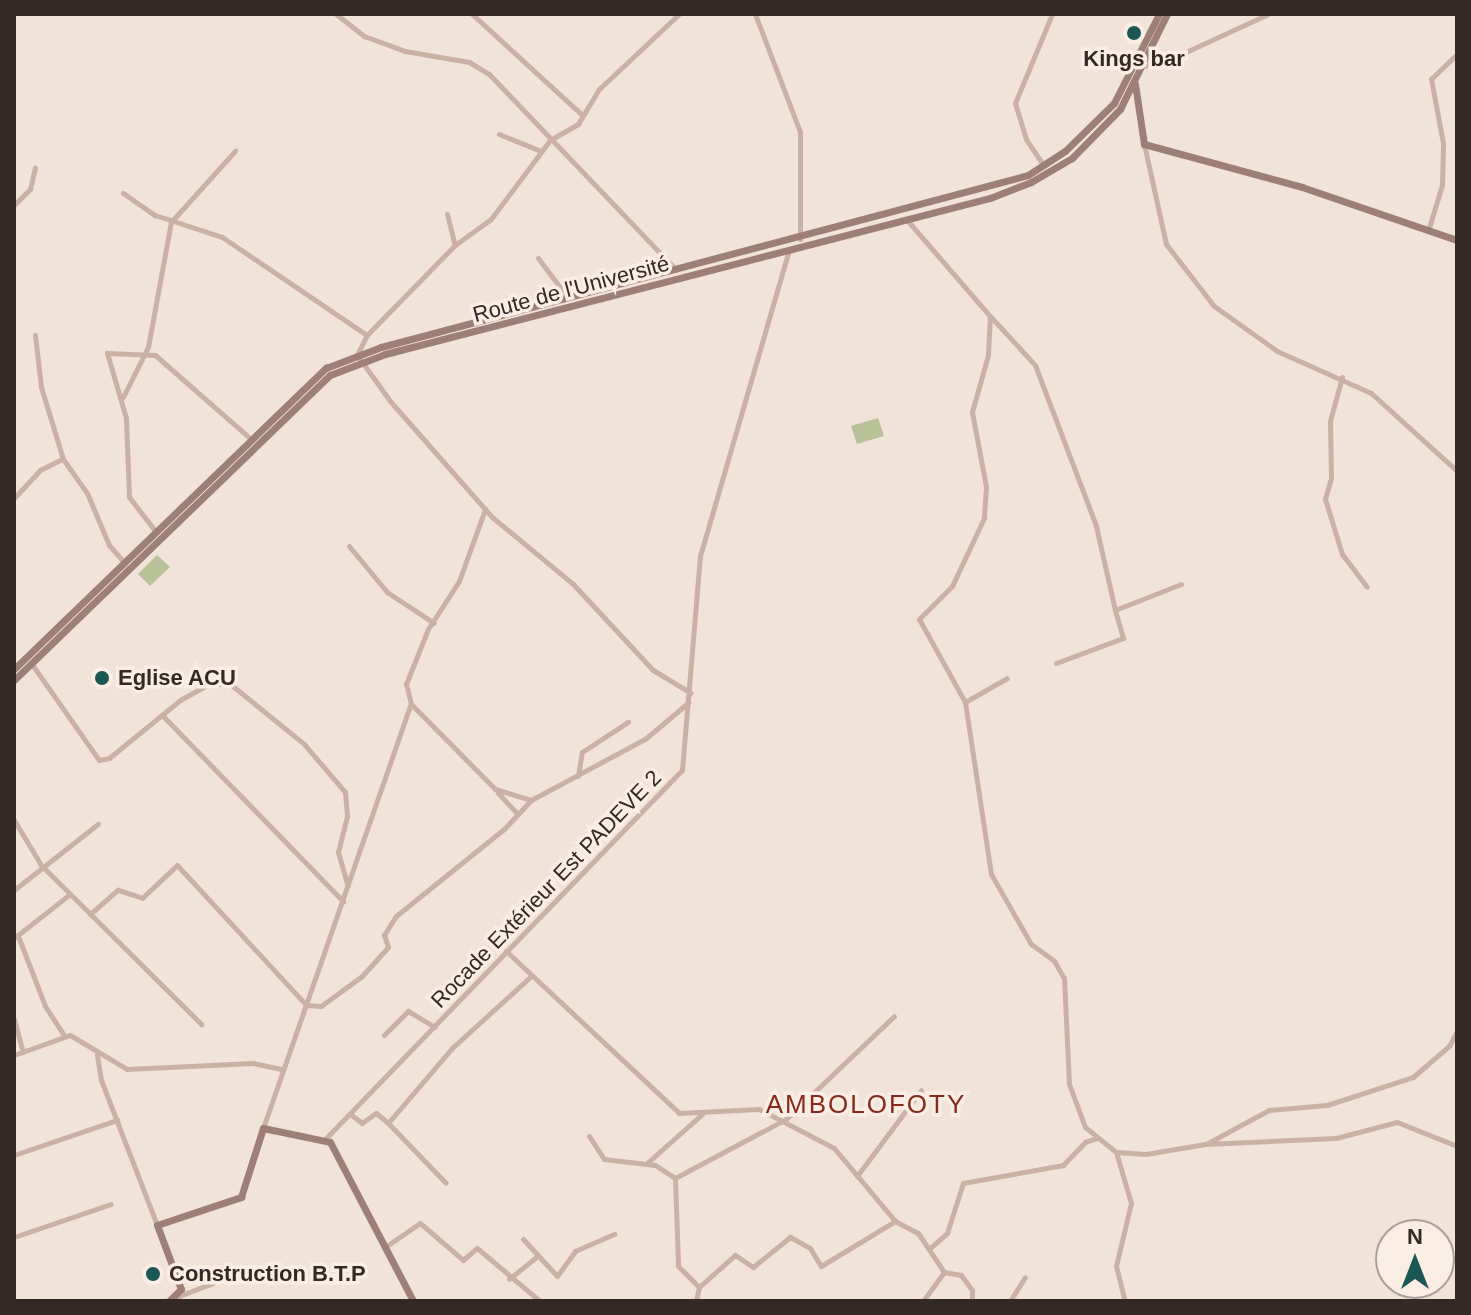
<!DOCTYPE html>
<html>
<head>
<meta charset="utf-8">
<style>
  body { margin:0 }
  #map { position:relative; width:1471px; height:1315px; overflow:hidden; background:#f2e3d8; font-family:Arial,sans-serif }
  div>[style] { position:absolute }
  .green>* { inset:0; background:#b8c198 }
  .street>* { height:5px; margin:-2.5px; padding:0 2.5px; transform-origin:2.5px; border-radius:2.5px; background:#cab1a4 }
  .secondary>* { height:7px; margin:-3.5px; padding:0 3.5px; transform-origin:3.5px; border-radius:3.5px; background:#9d7f75 }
  .dots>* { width:22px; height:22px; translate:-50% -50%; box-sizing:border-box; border:4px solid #f9ede4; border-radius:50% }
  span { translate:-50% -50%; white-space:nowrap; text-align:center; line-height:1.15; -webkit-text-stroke:7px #f9ede4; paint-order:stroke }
  .poi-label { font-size:22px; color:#352926; font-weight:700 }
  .left { translate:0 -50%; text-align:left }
  .street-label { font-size:22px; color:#352926 }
  .quarter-label { font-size:26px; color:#862a1d; letter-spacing:2px }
  .frame { position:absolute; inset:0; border:16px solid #352926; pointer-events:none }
  .north { position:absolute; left:1375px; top:1219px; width:80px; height:80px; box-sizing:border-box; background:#f9ede4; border:2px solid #ab9f98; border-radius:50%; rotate:0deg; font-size:22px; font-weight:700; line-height:32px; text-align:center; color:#352926 }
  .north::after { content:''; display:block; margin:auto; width:28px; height:36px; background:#1b5754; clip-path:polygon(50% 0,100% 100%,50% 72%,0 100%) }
</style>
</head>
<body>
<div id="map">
  <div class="green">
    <div style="clip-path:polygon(878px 418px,884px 436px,857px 444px,851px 426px)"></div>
    <div style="clip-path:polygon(157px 555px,170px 567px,150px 586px,138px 574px)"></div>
  </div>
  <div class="street">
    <div style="left:336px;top:14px;width:36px;rotate:38deg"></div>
    <div style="left:364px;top:36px;width:44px;rotate:20.1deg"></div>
    <div style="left:405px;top:51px;width:65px;rotate:9.8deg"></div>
    <div style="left:469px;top:62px;width:23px;rotate:31deg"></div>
    <div style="left:489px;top:74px;width:271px;rotate:46.3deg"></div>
    <div style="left:472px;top:14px;width:147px;rotate:42.5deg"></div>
    <div style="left:679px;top:14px;width:110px;rotate:136.8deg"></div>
    <div style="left:599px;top:89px;width:41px;rotate:121deg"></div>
    <div style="left:578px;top:124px;width:32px;rotate:150deg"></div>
    <div style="left:550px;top:140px;width:99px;rotate:126.8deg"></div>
    <div style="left:491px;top:219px;width:44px;rotate:144.2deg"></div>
    <div style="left:455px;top:245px;width:126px;rotate:134.4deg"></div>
    <div style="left:367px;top:335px;width:22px;rotate:117deg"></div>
    <div style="left:357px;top:355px;width:57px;rotate:54.3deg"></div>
    <div style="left:390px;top:401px;width:154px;rotate:48.7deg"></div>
    <div style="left:492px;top:517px;width:105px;rotate:39.6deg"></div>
    <div style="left:573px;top:584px;width:117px;rotate:47.1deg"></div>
    <div style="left:653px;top:670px;width:44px;rotate:31.2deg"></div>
    <div style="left:755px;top:14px;width:126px;rotate:69.1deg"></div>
    <div style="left:800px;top:132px;width:107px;rotate:90deg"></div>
    <div style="left:1143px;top:66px;width:19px;rotate:-9deg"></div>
    <div style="left:1162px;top:63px;width:117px;rotate:-24.8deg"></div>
    <div style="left:499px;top:134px;width:45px;rotate:22deg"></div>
    <div style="left:1144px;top:144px;width:102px;rotate:77.6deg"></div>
    <div style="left:1166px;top:244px;width:78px;rotate:52.3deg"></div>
    <div style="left:1214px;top:306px;width:77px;rotate:35.5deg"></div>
    <div style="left:1277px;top:351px;width:103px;rotate:24.1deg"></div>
    <div style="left:1371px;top:393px;width:116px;rotate:42.2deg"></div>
    <div style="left:1044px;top:166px;width:32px;rotate:-124deg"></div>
    <div style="left:1026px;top:139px;width:38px;rotate:-107deg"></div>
    <div style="left:1015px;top:103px;width:96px;rotate:-67.4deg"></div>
    <div style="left:123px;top:193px;width:39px;rotate:35deg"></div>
    <div style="left:155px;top:215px;width:71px;rotate:18.2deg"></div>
    <div style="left:222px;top:237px;width:175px;rotate:34.1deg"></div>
    <div style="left:14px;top:205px;width:23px;rotate:-45deg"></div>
    <div style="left:30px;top:189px;width:22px;rotate:-77deg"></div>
    <div style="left:447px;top:214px;width:32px;rotate:76deg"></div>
    <div style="left:907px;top:220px;width:127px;rotate:49.2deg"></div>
    <div style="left:990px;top:316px;width:39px;rotate:93deg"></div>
    <div style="left:988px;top:355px;width:59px;rotate:105.7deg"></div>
    <div style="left:972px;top:412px;width:76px;rotate:79.4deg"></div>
    <div style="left:986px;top:487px;width:31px;rotate:94deg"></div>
    <div style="left:984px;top:518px;width:75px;rotate:115.2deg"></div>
    <div style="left:952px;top:586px;width:47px;rotate:135deg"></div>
    <div style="left:919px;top:619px;width:95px;rotate:61deg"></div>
    <div style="left:965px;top:702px;width:174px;rotate:81.4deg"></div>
    <div style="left:991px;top:874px;width:81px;rotate:60.3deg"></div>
    <div style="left:1031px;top:944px;width:29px;rotate:36deg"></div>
    <div style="left:1054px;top:961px;width:20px;rotate:60deg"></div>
    <div style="left:1064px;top:978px;width:106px;rotate:87.3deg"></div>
    <div style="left:1069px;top:1084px;width:46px;rotate:69.6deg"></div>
    <div style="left:1085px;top:1127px;width:40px;rotate:39deg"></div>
    <div style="left:1116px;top:1152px;width:30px;rotate:4deg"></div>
    <div style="left:1146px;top:1154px;width:60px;rotate:-9.6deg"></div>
    <div style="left:1205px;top:1144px;width:131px;rotate:-2.6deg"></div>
    <div style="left:1336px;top:1138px;width:63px;rotate:-14.7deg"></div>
    <div style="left:1397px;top:1122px;width:65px;rotate:21.8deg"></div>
    <div style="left:1428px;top:231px;width:48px;rotate:-73.1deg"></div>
    <div style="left:1442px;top:185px;width:42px;rotate:-88.6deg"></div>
    <div style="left:1443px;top:143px;width:65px;rotate:-100.6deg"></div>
    <div style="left:1431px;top:79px;width:36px;rotate:-44deg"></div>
    <div style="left:538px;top:258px;width:50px;rotate:53.1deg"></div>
    <div style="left:991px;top:317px;width:65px;rotate:47.5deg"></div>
    <div style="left:1035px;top:365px;width:172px;rotate:69.2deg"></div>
    <div style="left:1096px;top:526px;width:86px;rotate:77.3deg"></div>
    <div style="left:1115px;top:610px;width:71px;rotate:-21.5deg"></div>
    <div style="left:35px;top:335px;width:52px;rotate:83.4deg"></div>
    <div style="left:41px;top:387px;width:75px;rotate:73deg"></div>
    <div style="left:63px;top:459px;width:42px;rotate:54.8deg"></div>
    <div style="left:87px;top:493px;width:56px;rotate:67.1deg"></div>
    <div style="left:109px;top:545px;width:23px;rotate:49deg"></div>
    <div style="left:1342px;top:377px;width:46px;rotate:105.3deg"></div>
    <div style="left:1330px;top:421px;width:57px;rotate:89deg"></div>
    <div style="left:1331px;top:478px;width:22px;rotate:106deg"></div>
    <div style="left:1325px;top:499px;width:58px;rotate:72.8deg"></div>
    <div style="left:1342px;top:554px;width:41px;rotate:52.9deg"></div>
    <div style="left:123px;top:397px;width:56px;rotate:-63.4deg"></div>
    <div style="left:148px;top:347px;width:127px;rotate:-79.6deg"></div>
    <div style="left:171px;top:222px;width:96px;rotate:-48deg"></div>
    <div style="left:14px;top:498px;width:38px;rotate:-47deg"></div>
    <div style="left:40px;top:470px;width:25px;rotate:-27deg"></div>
    <div style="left:156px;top:532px;width:44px;rotate:-127.6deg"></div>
    <div style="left:129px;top:497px;width:79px;rotate:-92.2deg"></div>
    <div style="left:126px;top:418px;width:68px;rotate:-106.3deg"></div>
    <div style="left:107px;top:353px;width:48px;rotate:2.4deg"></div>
    <div style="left:155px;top:355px;width:128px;rotate:41.2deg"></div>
    <div style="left:349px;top:546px;width:60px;rotate:50.4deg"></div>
    <div style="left:387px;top:592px;width:56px;rotate:33.4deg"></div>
    <div style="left:31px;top:663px;width:118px;rotate:55deg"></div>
    <div style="left:99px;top:760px;width:10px;rotate:-11deg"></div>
    <div style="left:109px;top:758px;width:92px;rotate:-39.2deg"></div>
    <div style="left:180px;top:700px;width:31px;rotate:-29deg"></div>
    <div style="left:207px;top:685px;width:22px;rotate:-5deg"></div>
    <div style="left:229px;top:683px;width:97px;rotate:39.1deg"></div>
    <div style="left:304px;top:744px;width:63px;rotate:49.5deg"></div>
    <div style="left:345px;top:792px;width:24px;rotate:85deg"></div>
    <div style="left:347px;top:816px;width:37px;rotate:104deg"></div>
    <div style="left:338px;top:852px;width:35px;rotate:74deg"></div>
    <div style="left:1056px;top:663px;width:72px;rotate:-20.5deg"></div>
    <div style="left:1123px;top:638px;width:29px;rotate:-106deg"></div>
    <div style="left:965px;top:702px;width:48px;rotate:-29.7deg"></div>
    <div style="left:411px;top:704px;width:21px;rotate:-104deg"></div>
    <div style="left:406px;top:684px;width:59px;rotate:-68.2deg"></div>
    <div style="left:428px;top:629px;width:57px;rotate:-57.1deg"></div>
    <div style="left:459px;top:581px;width:77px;rotate:-70.1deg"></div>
    <div style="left:162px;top:715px;width:260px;rotate:45.8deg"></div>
    <div style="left:578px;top:776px;width:24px;rotate:-81deg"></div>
    <div style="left:582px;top:752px;width:55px;rotate:-33.1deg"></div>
    <div style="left:498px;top:793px;width:26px;rotate:47deg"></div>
    <div style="left:14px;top:820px;width:52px;rotate:59deg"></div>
    <div style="left:41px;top:865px;width:226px;rotate:44.8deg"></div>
    <div style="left:14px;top:890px;width:107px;rotate:-38.2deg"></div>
    <div style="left:90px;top:914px;width:37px;rotate:-41deg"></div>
    <div style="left:118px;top:890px;width:25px;rotate:18deg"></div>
    <div style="left:142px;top:898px;width:48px;rotate:-43.3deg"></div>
    <div style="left:177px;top:865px;width:190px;rotate:47.3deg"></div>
    <div style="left:306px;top:1005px;width:15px;rotate:4deg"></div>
    <div style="left:321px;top:1006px;width:51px;rotate:-36.2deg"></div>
    <div style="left:362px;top:976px;width:39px;rotate:-48deg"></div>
    <div style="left:388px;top:947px;width:13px;rotate:-108deg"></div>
    <div style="left:384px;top:935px;width:22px;rotate:-58deg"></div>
    <div style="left:396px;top:916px;width:139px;rotate:-38.9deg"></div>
    <div style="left:504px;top:829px;width:38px;rotate:-47deg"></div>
    <div style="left:18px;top:936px;width:75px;rotate:68.9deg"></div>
    <div style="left:45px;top:1006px;width:35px;rotate:57deg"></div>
    <div style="left:14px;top:938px;width:71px;rotate:-38.2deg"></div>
    <div style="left:506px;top:951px;width:237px;rotate:43.1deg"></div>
    <div style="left:679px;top:1113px;width:80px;rotate:-2.9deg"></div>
    <div style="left:759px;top:1109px;width:85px;rotate:27.5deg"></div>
    <div style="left:834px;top:1148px;width:95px;rotate:50.1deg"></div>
    <div style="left:895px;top:1221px;width:26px;rotate:28deg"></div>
    <div style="left:918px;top:1233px;width:47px;rotate:56.3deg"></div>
    <div style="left:944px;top:1272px;width:17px;rotate:10deg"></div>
    <div style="left:961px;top:1275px;width:19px;rotate:54deg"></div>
    <div style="left:972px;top:1290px;width:11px;rotate:90deg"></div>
    <div style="left:14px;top:1019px;width:34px;rotate:75deg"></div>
    <div style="left:384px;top:1035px;width:34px;rotate:-45deg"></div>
    <div style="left:408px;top:1011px;width:31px;rotate:31deg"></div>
    <div style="left:14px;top:1055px;width:59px;rotate:-19.7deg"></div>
    <div style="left:70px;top:1035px;width:66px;rotate:30.8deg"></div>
    <div style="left:127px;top:1069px;width:126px;rotate:-2.7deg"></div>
    <div style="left:253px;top:1063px;width:29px;rotate:12deg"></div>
    <div style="left:97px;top:1055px;width:25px;rotate:81deg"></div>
    <div style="left:101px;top:1080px;width:155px;rotate:68.9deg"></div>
    <div style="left:350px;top:1114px;width:15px;rotate:37deg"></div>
    <div style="left:362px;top:1123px;width:17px;rotate:-36deg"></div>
    <div style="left:376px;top:1113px;width:16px;rotate:40deg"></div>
    <div style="left:388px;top:1123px;width:99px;rotate:-49.5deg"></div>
    <div style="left:452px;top:1048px;width:107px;rotate:-42.3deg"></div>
    <div style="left:388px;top:1123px;width:83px;rotate:46deg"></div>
    <div style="left:263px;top:1128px;width:449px;rotate:-70.8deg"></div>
    <div style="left:411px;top:704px;width:120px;rotate:45.3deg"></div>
    <div style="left:495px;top:789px;width:38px;rotate:17deg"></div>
    <div style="left:531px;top:800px;width:129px;rotate:-28.2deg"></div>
    <div style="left:645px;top:739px;width:57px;rotate:-40.1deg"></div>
    <div style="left:589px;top:1136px;width:27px;rotate:57deg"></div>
    <div style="left:604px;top:1159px;width:51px;rotate:6.7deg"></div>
    <div style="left:655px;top:1165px;width:24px;rotate:33deg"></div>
    <div style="left:675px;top:1178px;width:126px;rotate:-28deg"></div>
    <div style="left:786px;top:1119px;width:149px;rotate:-43.6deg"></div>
    <div style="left:326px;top:1138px;width:512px;rotate:-45.95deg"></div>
    <div style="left:682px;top:770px;width:215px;rotate:-85.2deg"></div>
    <div style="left:700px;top:556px;width:319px;rotate:-73.8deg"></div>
    <div style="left:1206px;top:1144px;width:72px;rotate:-28.4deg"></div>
    <div style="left:1269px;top:1110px;width:58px;rotate:-4.9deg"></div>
    <div style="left:1327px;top:1105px;width:90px;rotate:-18deg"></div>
    <div style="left:1413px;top:1077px;width:48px;rotate:-40.7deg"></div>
    <div style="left:1449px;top:1046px;width:17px;rotate:-62deg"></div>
    <div style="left:1116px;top:1152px;width:53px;rotate:73.6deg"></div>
    <div style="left:1131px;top:1203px;width:65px;rotate:103.4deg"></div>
    <div style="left:1116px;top:1266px;width:36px;rotate:76deg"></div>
    <div style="left:14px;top:1155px;width:109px;rotate:-18.8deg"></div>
    <div style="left:647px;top:1163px;width:74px;rotate:-41.7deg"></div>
    <div style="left:857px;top:1176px;width:107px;rotate:-53.3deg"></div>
    <div style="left:675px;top:1178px;width:88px;rotate:88deg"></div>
    <div style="left:678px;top:1266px;width:30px;rotate:45deg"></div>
    <div style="left:14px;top:1237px;width:102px;rotate:-18.8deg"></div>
    <div style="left:523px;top:1239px;width:50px;rotate:47.4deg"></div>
    <div style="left:557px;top:1276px;width:31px;rotate:-54deg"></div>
    <div style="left:575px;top:1251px;width:43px;rotate:-23.6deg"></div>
    <div style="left:385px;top:1247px;width:42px;rotate:-34.4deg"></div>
    <div style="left:420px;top:1223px;width:57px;rotate:40.7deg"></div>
    <div style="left:463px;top:1260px;width:18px;rotate:-41deg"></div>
    <div style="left:477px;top:1248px;width:82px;rotate:40.1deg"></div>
    <div style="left:930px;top:1248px;width:23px;rotate:-41deg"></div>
    <div style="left:947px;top:1233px;width:52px;rotate:-72.3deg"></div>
    <div style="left:963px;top:1183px;width:102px;rotate:-10.2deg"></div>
    <div style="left:1063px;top:1165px;width:32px;rotate:-46deg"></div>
    <div style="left:1085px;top:1142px;width:13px;rotate:-18deg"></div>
    <div style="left:509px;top:1279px;width:35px;rotate:-39deg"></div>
    <div style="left:179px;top:1301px;width:5px;rotate:-90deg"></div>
    <div style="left:179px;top:1296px;width:36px;rotate:-21deg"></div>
    <div style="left:696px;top:1301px;width:14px;rotate:-78deg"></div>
    <div style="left:699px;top:1287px;width:48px;rotate:-41.6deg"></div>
    <div style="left:735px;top:1255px;width:22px;rotate:34deg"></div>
    <div style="left:753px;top:1267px;width:48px;rotate:-39deg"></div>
    <div style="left:790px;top:1237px;width:23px;rotate:29deg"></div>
    <div style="left:810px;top:1248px;width:21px;rotate:59deg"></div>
    <div style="left:821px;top:1266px;width:87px;rotate:-31.3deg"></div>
    <div style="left:923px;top:1301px;width:36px;rotate:-54deg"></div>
    <div style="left:1010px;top:1301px;width:28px;rotate:-58deg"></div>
  </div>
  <div class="secondary">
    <div style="left:1135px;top:84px;width:61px;rotate:81.5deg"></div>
    <div style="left:1144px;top:144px;width:164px;rotate:15.2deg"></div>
    <div style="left:1302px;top:187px;width:164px;rotate:18.9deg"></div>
    <div style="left:14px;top:669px;width:434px;rotate:-44deg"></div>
    <div style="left:326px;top:368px;width:59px;rotate:-20.9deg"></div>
    <div style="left:381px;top:347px;width:669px;rotate:-14.89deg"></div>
    <div style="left:1028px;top:175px;width:44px;rotate:-33deg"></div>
    <div style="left:1065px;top:151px;width:69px;rotate:-44.4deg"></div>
    <div style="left:1114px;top:103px;width:100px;rotate:-63.2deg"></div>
    <div style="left:14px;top:680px;width:439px;rotate:-44deg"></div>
    <div style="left:330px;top:375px;width:59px;rotate:-20.9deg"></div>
    <div style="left:385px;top:354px;width:625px;rotate:-14.46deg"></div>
    <div style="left:990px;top:198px;width:44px;rotate:-21.3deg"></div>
    <div style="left:1031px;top:182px;width:48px;rotate:-30.3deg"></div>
    <div style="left:1072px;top:158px;width:69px;rotate:-45.6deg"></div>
    <div style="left:1120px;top:109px;width:106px;rotate:-63.7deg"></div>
    <div style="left:169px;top:1301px;width:17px;rotate:-45deg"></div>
    <div style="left:181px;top:1289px;width:68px;rotate:-110.6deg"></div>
    <div style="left:157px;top:1225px;width:89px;rotate:-18.4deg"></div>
    <div style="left:241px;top:1197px;width:72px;rotate:-72.3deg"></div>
    <div style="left:263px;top:1128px;width:68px;rotate:11.8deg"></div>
    <div style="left:330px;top:1142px;width:179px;rotate:62.4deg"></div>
  </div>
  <div class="dots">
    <div style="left:1134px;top:33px;background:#1b5754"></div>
    <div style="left:102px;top:678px;background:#1b5754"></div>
    <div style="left:153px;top:1274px;background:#1b5754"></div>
  </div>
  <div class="poi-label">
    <span style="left:1134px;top:59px">Kings bar</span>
    <span class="left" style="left:118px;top:678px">Eglise ACU</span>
    <span class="left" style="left:169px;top:1274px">Construction B.T.P</span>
  </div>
  <div class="street-label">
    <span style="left:571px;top:289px;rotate:-15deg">Route de l'Université</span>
    <span style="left:546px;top:889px;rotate:-46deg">Rocade Extérieur Est PADEVE 2</span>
  </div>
  <div class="quarter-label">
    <span style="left:866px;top:1105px">AMBOLOFOTY</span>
  </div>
  <div class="frame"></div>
  <div class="north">N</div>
</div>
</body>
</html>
